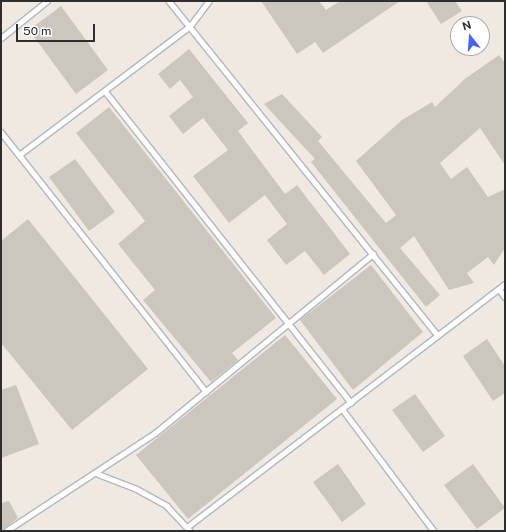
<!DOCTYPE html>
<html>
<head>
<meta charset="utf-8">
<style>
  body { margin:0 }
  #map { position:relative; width:506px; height:532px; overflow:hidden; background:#efe9e1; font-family:"Public Sans",sans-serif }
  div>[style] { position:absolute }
  .building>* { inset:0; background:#cbc7bf }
  .roads { filter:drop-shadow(1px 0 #b4b7c1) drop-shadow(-1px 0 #b4b7c1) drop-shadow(0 1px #b4b7c1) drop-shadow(0 -1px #b4b7c1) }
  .lane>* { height:4.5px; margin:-2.25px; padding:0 2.25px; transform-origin:2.25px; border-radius:2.25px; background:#fff }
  span { translate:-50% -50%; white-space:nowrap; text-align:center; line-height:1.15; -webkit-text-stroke:3px #fff; paint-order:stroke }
  .frame { position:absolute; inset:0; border:2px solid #2e2e2e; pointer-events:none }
  .north { position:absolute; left:450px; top:16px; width:40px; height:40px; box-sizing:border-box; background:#fff; border:1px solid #ababab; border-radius:50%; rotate:343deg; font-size:11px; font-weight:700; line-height:16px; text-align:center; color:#2e2e2e }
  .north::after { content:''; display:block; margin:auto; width:14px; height:18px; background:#4264fb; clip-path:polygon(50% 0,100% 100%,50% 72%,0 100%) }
  .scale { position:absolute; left:16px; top:24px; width:79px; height:18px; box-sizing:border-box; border:2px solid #2e2e2e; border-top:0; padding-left:5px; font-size:12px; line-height:14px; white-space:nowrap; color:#2e2e2e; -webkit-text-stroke:3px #fff; paint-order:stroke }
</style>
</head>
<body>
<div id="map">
  <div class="building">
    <div style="clip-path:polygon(261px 1px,319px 1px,326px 10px,340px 1px,400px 1px,323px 53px,315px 42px,297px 54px)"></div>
    <div style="clip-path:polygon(426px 1px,455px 1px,462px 11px,441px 24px)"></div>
    <div style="clip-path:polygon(61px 6px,108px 70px,76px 94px,29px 30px)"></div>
    <div style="clip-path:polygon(189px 49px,248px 123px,238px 131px,285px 194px,297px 185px,350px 254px,324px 275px,305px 251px,286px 265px,267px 240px,287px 224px,265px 195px,229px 223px,193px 176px,228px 150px,203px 118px,183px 134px,169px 116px,193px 97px,180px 80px,170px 89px,158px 74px)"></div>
    <div style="clip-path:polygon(499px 55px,505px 63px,505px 165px,480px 128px,440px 163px,451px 179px,467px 167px,488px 197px,505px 189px,505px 248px,494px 265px,488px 257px,467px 273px,474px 283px,449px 290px,414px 236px,400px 248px,440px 295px,426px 307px,311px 162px,315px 159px,264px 104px,282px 94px,322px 137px,318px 141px,386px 223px,396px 215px,356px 161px,402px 120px,432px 102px,435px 107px,466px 78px)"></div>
    <div style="clip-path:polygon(109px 107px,276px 318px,232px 353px,238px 360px,211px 382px,143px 300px,155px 290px,118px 244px,145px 221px,76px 133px)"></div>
    <div style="clip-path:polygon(75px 159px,115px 212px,89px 231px,49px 177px)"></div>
    <div style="clip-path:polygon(28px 219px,148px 369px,72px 430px,1px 343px,1px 241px)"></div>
    <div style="clip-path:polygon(371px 265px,423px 332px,353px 390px,300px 320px)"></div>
    <div style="clip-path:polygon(285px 335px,337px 399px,188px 519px,136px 455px)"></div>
    <div style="clip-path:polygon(487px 339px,505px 366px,505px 393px,493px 401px,463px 356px)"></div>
    <div style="clip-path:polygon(16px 385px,39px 444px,1px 458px,1px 390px)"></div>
    <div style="clip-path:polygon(415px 394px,445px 436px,423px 452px,392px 410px)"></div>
    <div style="clip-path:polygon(338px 464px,366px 504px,342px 522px,313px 482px)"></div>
    <div style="clip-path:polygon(473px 464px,505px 508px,477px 529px,444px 485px)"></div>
    <div style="clip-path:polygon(9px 501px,18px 518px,1px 531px,1px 503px)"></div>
  </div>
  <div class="roads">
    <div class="lane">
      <div style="left:169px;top:1px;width:429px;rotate:51.2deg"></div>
      <div style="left:1px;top:38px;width:59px;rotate:-38.8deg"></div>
      <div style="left:105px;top:91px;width:397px;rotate:51.7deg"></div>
      <div style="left:1px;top:132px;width:331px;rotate:51.7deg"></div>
      <div style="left:19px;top:155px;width:214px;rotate:-37deg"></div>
      <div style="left:190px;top:26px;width:31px;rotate:-53deg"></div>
      <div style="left:499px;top:289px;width:10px;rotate:53deg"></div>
      <div style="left:343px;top:410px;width:151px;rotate:53.1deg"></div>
      <div style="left:98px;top:474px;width:40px;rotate:21deg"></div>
      <div style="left:135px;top:488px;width:37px;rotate:29deg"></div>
      <div style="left:167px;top:506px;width:34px;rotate:47deg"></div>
      <div style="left:187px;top:527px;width:400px;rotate:-37.4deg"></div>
      <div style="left:6px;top:531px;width:178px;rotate:-33.3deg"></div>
      <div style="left:155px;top:433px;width:282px;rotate:-39.4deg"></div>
    </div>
  </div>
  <div class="frame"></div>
  <div class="north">N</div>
  <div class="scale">50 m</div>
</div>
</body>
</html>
